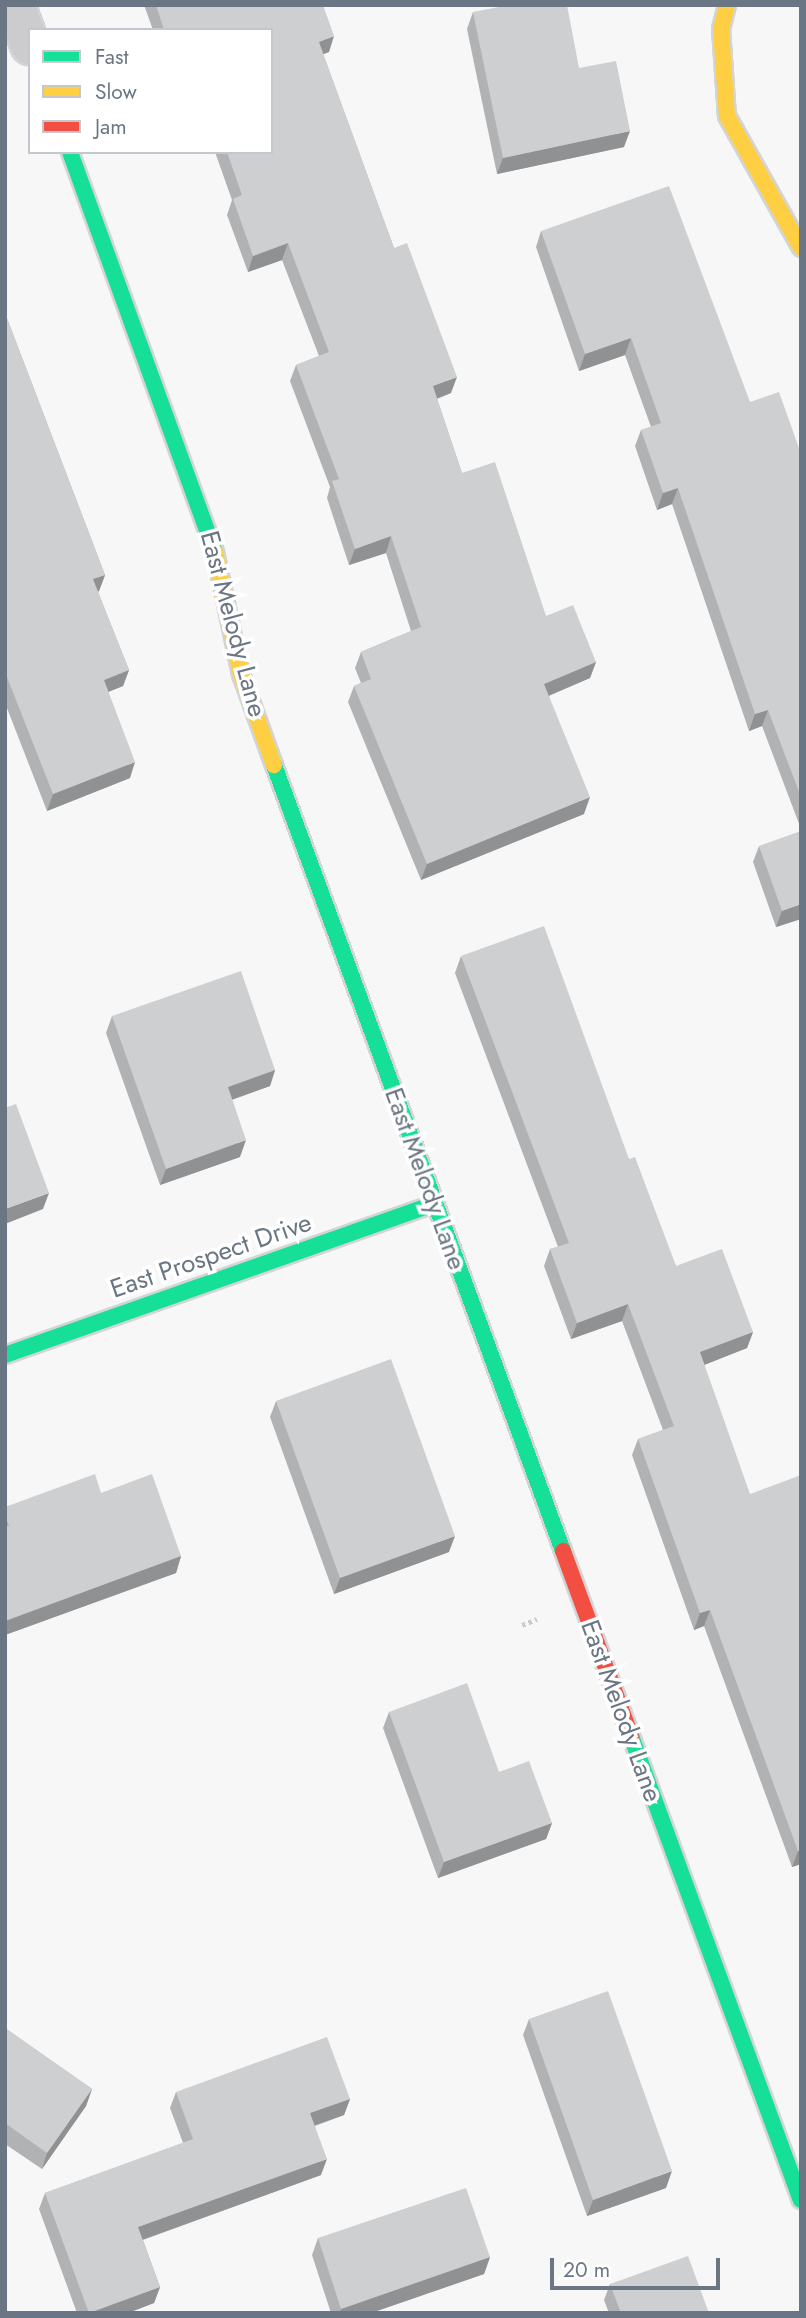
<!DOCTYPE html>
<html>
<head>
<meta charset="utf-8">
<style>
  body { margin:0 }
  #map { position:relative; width:806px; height:2318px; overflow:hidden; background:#f7f7f7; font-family:Jost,sans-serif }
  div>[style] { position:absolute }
  .path>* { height:4.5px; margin-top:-2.25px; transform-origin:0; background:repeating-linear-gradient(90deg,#c9cacb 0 3.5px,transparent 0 7px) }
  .roads { filter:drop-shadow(2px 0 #d3d4d5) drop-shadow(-2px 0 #d3d4d5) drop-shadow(0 2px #d3d4d5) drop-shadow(0 -2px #d3d4d5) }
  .street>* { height:38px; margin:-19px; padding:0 19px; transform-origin:19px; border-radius:19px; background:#ccccce }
  .fast>* { height:16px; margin:-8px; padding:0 8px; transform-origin:8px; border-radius:8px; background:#16e098 }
  .slow>* { height:16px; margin:-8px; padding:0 8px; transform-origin:8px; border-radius:8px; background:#ffcf43 }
  .jam>* { height:16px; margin:-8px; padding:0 8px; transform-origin:8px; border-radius:8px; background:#f24e42 }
  .wall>* { inset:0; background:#b1b2b3 }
  .shaded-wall>* { inset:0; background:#909192 }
  .building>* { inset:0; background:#cecfd0 }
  span { translate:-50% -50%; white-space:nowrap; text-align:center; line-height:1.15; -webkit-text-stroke:7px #fff; paint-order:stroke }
  .street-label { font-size:26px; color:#6b7684 }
  .frame { position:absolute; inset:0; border:7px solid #6b7684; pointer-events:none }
  .legend { position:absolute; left:28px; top:28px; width:245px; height:126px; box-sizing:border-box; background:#fff; border:2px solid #c4c8ce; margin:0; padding:9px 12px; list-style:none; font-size:21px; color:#6b7684 }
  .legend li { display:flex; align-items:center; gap:14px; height:35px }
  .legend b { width:35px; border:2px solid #c4c8ce }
  .scale { position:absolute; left:550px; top:2258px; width:170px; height:32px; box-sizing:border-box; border:4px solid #6b7684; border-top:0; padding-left:9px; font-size:21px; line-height:24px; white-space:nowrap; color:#6b7684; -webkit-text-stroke:5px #fff; paint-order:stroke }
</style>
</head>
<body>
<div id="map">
  <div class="path">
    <div style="left:522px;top:1625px;width:16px;rotate:-22deg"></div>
  </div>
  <div class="roads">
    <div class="street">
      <div style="left:15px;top:5px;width:43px;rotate:69.4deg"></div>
    </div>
    <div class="fast">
      <div style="left:70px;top:152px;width:425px;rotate:70.1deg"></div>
      <div style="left:274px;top:765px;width:837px;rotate:69.81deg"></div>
      <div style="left:5px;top:1355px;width:454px;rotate:-19.4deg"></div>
      <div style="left:631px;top:1736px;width:494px;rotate:69.9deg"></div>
    </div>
    <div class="slow">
      <div style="left:727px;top:5px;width:25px;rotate:104deg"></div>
      <div style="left:721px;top:29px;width:87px;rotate:86.1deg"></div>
      <div style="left:727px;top:116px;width:151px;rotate:60.7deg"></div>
      <div style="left:215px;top:552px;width:125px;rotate:78deg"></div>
      <div style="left:241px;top:674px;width:97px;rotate:70.1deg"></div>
    </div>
    <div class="jam">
      <div style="left:563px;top:1551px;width:197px;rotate:69.8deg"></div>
    </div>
  </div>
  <div class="wall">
    <div style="clip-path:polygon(144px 5px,323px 5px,329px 52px,323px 54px,394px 248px,451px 393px,437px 399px,462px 473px,546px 616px,596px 662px,590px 678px,549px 696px,584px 814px,421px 880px,348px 702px,354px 686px,361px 683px,355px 668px,361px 652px,411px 631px,386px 553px,349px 565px,327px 498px,330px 487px,290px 381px,296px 365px,319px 356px,282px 260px,248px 272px,227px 215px,232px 200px,215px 152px,271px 152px,271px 30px,153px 30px)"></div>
    <div style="clip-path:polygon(473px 12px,579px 68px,624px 147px,497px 174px,467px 29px)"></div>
    <div style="clip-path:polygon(541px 231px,750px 402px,801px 454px,801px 829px,762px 726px,749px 731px,672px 504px,657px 510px,635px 446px,641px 430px,651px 427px,625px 355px,579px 371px,536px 247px)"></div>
    <div style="clip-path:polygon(5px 313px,105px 575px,99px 591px,98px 592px,129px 670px,123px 686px,108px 692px,130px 778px,47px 811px,5px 703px)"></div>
    <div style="clip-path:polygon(759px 846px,801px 919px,776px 927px,753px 862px)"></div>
    <div style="clip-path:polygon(461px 956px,629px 1159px,676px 1266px,753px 1332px,747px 1348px,704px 1365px,801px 1864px,792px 1867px,704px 1626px,694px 1630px,632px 1455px,638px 1439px,663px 1430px,622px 1321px,571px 1339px,544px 1266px,550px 1249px,558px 1247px,455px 973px)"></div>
    <div style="clip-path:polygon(112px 1016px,275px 1070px,270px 1086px,232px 1100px,240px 1157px,160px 1185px,106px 1033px)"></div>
    <div style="clip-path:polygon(276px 1401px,449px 1552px,334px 1594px,270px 1417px)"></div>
    <div style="clip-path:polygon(101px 1493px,181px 1556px,176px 1573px,5px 1635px,5px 1507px)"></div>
    <div style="clip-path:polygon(389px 1712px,499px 1772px,552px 1823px,546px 1839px,438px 1878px,383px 1728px)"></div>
    <div style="clip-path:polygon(529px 2019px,666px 2188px,587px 2216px,523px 2035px)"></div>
    <div style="clip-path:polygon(5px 2028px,92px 2089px,86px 2106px,42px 2169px,5px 2144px)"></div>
    <div style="clip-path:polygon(176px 2092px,350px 2099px,344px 2115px,315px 2126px,321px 2175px,143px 2240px,160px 2287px,154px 2303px,128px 2313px,77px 2313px,39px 2209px,45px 2193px,183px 2143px,170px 2108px)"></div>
    <div style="clip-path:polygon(318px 2238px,490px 2257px,484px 2274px,371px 2313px,331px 2313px,312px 2255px)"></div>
    <div style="clip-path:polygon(610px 2284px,709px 2313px,609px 2313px,604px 2300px)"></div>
  </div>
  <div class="shaded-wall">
    <div style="clip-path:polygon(334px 36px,329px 52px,313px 58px,319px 42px)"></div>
    <div style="clip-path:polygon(630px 131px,624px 147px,497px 174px,503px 158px)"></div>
    <div style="clip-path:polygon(288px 243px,282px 260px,248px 272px,253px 256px)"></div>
    <div style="clip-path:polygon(631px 338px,625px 355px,579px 371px,585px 354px)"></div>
    <div style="clip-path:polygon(457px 377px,451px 393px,427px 402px,433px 386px)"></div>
    <div style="clip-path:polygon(678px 488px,672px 504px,657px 510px,663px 493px)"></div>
    <div style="clip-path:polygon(391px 536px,386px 553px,349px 565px,355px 549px)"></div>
    <div style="clip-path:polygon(105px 575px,99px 591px,87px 596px,93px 579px)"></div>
    <div style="clip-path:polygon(596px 662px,590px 678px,538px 700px,544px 684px)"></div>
    <div style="clip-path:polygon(129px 670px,123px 686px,98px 696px,104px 680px)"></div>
    <div style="clip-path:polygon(768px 710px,762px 726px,749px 731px,755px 714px)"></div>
    <div style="clip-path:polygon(135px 762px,130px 778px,47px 811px,53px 794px)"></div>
    <div style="clip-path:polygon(590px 797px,584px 814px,421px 880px,427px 864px)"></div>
    <div style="clip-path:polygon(801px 904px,801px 919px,776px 927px,782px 911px)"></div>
    <div style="clip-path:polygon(275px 1070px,270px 1086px,222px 1103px,228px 1087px)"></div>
    <div style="clip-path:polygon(246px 1140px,240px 1157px,160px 1185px,166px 1169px)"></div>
    <div style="clip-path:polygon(49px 1193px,43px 1209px,5px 1224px,5px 1209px)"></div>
    <div style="clip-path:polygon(628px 1304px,622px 1321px,571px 1339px,577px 1323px)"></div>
    <div style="clip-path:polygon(753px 1332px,747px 1348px,694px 1369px,700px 1352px)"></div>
    <div style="clip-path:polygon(455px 1536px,449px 1552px,334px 1594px,340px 1578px)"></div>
    <div style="clip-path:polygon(181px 1556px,176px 1573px,5px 1635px,5px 1621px)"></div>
    <div style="clip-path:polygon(710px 1610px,704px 1626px,694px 1630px,700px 1613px)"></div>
    <div style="clip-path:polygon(552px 1823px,546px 1839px,438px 1878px,444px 1862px)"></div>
    <div style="clip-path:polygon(801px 1850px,801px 1864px,792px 1867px,798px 1851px)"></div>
    <div style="clip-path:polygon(92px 2089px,86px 2106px,42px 2169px,47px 2153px)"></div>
    <div style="clip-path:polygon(350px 2099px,344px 2115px,304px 2129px,310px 2113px)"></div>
    <div style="clip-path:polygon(327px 2159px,321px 2175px,133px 2243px,138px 2227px)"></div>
    <div style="clip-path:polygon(672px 2171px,666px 2188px,587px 2216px,593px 2200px)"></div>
    <div style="clip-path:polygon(490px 2257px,484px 2274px,371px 2313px,340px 2313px,341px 2309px)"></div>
    <div style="clip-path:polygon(160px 2287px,154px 2303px,128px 2313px,89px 2313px)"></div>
  </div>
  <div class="building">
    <div style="clip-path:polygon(156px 5px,323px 5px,334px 36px,319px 42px,394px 248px,407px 243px,457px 377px,433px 386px,462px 473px,495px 462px,546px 616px,573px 605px,596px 662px,544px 684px,590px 797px,427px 864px,354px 686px,371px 679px,361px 652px,421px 627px,391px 536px,355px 549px,332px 481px,339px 479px,296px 365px,329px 352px,288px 243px,253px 256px,233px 199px,242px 195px,227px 152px,271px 152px,271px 30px,164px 30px)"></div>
    <div style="clip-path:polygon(509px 5px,567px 5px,579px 68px,616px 61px,630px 131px,503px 158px,473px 12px)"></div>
    <div style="clip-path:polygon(669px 186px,750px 402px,779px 392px,801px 454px,801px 797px,768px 710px,755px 714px,678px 488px,663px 493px,641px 430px,661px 423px,631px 338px,585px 354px,541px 231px)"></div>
    <div style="clip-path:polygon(5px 313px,105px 575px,93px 579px,129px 670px,104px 680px,135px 762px,53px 794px,5px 672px)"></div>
    <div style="clip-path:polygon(801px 831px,801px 904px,782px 911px,759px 846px)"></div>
    <div style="clip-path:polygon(544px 926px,629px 1159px,635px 1157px,676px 1266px,722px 1249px,753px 1332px,700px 1352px,750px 1494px,801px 1475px,801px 1577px,799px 1578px,801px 1584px,801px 1850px,798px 1851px,710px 1610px,700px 1613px,638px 1439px,674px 1426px,628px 1304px,577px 1323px,550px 1249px,569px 1243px,461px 956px)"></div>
    <div style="clip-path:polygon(241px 971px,275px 1070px,228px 1087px,246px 1140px,166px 1169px,112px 1016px)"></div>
    <div style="clip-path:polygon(16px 1104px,49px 1193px,5px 1209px,5px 1108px)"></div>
    <div style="clip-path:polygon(391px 1359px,455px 1536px,340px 1578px,276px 1401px)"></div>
    <div style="clip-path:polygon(95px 1474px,101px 1493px,152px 1474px,181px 1556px,5px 1621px,5px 1527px,9px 1526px,5px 1515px,5px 1507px)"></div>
    <div style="clip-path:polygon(467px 1683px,499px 1772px,529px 1761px,552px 1823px,444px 1862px,389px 1712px)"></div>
    <div style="clip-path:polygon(608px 1991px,672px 2171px,593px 2200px,529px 2019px)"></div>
    <div style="clip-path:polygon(5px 2028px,92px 2089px,47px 2153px,5px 2123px)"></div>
    <div style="clip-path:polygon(327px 2037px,350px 2099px,310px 2113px,327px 2159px,138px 2227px,160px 2287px,89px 2313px,45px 2193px,193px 2139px,176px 2092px)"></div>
    <div style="clip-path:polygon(466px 2188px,490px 2257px,341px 2309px,318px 2238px)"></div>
    <div style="clip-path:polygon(688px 2256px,709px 2313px,621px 2313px,610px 2284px)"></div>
  </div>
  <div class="street-label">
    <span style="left:233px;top:624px;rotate:75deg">East Melody Lane</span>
    <span style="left:425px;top:1179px;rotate:70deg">East Melody Lane</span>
    <span style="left:211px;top:1256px;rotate:-19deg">East Prospect Drive</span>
    <span style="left:621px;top:1711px;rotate:70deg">East Melody Lane</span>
  </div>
  <div class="frame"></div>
  <ul class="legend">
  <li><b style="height:9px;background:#16e098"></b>Fast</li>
  <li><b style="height:9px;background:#ffcf43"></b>Slow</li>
  <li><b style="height:9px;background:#f24e42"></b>Jam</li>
  </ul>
  <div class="scale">20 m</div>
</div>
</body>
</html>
